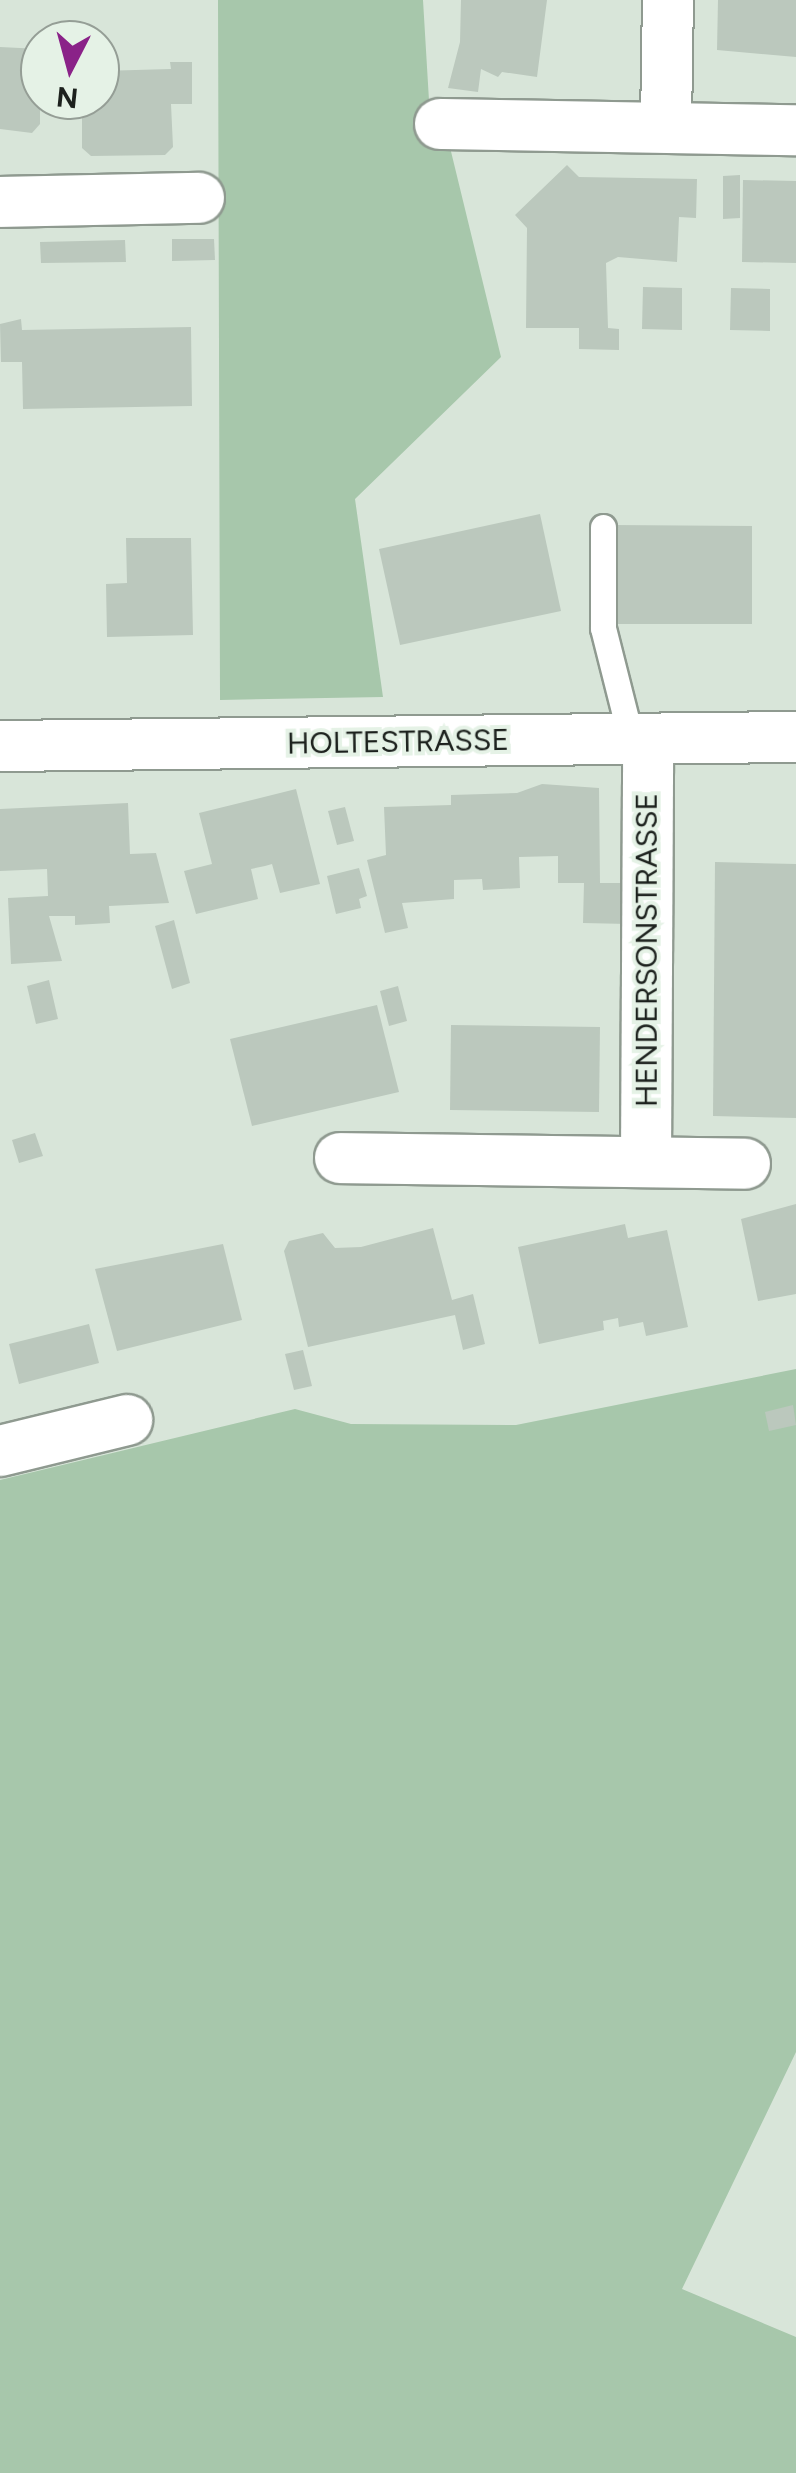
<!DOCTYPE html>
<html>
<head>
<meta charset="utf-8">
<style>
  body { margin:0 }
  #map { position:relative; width:796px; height:2473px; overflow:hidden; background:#d8e5d9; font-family:Figtree,sans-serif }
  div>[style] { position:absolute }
  .green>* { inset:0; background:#a7c7ab }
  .building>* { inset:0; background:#bbc8bd }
  .roads { filter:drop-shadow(2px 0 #8f9a90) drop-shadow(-2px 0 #8f9a90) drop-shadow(0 2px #8f9a90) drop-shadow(0 -2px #8f9a90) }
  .service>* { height:25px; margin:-12.5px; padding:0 12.5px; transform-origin:12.5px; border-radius:12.5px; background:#fff }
  .minor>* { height:50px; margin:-25px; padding:0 25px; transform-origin:25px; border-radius:25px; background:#fff }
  span { translate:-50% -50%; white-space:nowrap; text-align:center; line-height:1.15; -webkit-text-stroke:8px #e5f2e6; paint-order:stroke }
  .street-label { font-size:30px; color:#1c211d }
  .north { position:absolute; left:20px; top:20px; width:100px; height:100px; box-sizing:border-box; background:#e5f2e6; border:2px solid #959e96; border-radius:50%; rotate:186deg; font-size:28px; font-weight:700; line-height:40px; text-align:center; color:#1c211d }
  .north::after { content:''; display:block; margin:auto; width:35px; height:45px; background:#8a2288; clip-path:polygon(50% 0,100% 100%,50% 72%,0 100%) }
</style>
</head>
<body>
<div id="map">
  <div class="green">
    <div style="clip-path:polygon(218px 0,423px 0,431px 134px,447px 135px,501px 357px,355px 499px,383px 697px,220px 700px)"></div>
    <div style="clip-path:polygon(796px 1369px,796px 2052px,682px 2289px,796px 2337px,796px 2473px,0 2473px,0 1480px,295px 1409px,351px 1424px,516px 1425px)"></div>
  </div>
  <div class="building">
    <div style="clip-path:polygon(461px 0,547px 0,537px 77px,502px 72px,498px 77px,481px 69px,478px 92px,448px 88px,460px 42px)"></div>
    <div style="clip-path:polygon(718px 0,796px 0,796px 57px,717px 50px)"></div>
    <div style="clip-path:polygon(0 47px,40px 49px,40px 124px,32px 133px,0 129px)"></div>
    <div style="clip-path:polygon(170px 62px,192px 62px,192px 104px,171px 104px,173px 147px,165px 155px,91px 156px,82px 148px,82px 100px,100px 100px,100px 71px,171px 69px)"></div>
    <div style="clip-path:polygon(567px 165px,579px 177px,697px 179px,696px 218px,679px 217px,677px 262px,618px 257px,606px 263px,608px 328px,619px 329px,619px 350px,579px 349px,579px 328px,526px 328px,527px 228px,515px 215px)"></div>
    <div style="clip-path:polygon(740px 175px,740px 218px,723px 219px,723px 176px)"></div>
    <div style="clip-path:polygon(743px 180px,796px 181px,796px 263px,742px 262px)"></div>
    <div style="clip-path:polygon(172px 239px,214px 239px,215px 260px,172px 261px)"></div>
    <div style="clip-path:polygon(125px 240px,126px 262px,41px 263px,40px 242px)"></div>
    <div style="clip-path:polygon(643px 287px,682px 288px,682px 330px,642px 329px)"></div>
    <div style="clip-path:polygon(731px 288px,770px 289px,770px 331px,730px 330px)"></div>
    <div style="clip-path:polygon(21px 319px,22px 330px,191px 327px,192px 406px,23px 409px,22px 362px,1px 362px,0 324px)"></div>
    <div style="clip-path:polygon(540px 514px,561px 611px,400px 645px,379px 549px)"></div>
    <div style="clip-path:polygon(613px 525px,752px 526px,752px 624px,612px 624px)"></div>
    <div style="clip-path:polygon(126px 538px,191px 538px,193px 635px,107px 637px,106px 584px,127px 583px)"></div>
    <div style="clip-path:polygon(542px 784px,599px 788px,600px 883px,629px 883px,628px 924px,583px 923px,584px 883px,558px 883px,558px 856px,519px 857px,520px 888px,483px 890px,482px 879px,454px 880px,454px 899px,402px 903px,408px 928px,385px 933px,367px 860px,386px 855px,384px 807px,451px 805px,451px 795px,517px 793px)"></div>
    <div style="clip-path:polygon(296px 789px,320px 884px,280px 893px,272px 864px,265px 866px,251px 869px,258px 899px,196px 914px,184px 871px,212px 864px,199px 813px)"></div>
    <div style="clip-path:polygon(128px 803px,130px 854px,156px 853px,169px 903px,109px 906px,110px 923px,75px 925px,75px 916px,49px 916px,62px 961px,11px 964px,8px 898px,48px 896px,47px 869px,0 871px,0 809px)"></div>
    <div style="clip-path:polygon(345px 807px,354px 841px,337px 845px,328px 811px)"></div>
    <div style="clip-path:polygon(715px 862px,796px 864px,796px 1118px,713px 1116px)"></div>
    <div style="clip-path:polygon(359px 868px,367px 896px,359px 899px,361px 908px,336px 914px,327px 876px)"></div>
    <div style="clip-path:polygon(174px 920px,190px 983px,172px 989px,155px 926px)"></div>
    <div style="clip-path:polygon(49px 980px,58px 1019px,36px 1024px,27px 986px)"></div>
    <div style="clip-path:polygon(398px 986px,407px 1021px,389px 1026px,380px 991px)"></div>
    <div style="clip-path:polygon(377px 1005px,399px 1092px,252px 1126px,230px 1039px)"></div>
    <div style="clip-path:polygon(451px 1025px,600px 1027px,599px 1112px,450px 1110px)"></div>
    <div style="clip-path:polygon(35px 1133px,43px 1156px,19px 1163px,12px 1140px)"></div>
    <div style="clip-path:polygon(796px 1204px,796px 1294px,758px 1301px,741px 1219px)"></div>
    <div style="clip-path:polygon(625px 1224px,628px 1238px,667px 1230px,688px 1327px,646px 1336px,643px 1322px,619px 1327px,618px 1318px,603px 1321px,604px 1330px,539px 1344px,518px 1247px)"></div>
    <div style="clip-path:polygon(433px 1228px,452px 1300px,473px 1294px,485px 1344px,463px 1350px,455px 1315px,308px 1347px,284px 1251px,289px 1241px,323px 1233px,335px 1248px,361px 1247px)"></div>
    <div style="clip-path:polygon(223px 1244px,242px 1320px,117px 1351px,95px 1269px)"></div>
    <div style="clip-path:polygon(89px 1324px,99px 1363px,19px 1384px,9px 1344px)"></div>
    <div style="clip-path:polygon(303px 1350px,312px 1386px,294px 1390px,285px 1354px)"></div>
    <div style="clip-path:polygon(793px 1405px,796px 1425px,769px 1431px,765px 1412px)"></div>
  </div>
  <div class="roads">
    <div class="service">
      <div style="left:603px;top:527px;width:101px;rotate:90deg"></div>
      <div style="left:603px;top:628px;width:114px;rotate:75.8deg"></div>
    </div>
    <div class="minor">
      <div style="left:440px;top:124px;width:356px;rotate:1deg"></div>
      <div style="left:666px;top:124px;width:124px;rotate:-89.1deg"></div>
      <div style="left:0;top:202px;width:199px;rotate:-1.2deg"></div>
      <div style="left:0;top:746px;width:796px;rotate:-0.65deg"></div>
      <div style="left:340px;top:1158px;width:405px;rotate:0.8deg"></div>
      <div style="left:646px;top:1161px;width:422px;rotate:-89.7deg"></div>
      <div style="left:0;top:1451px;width:131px;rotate:-13.7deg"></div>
    </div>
  </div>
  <div class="street-label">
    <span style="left:398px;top:742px;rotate:-1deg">HOLTESTRASSE</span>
    <span style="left:647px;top:950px;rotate:-90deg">HENDERSONSTRASSE</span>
  </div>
  <div class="north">N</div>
</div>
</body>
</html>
